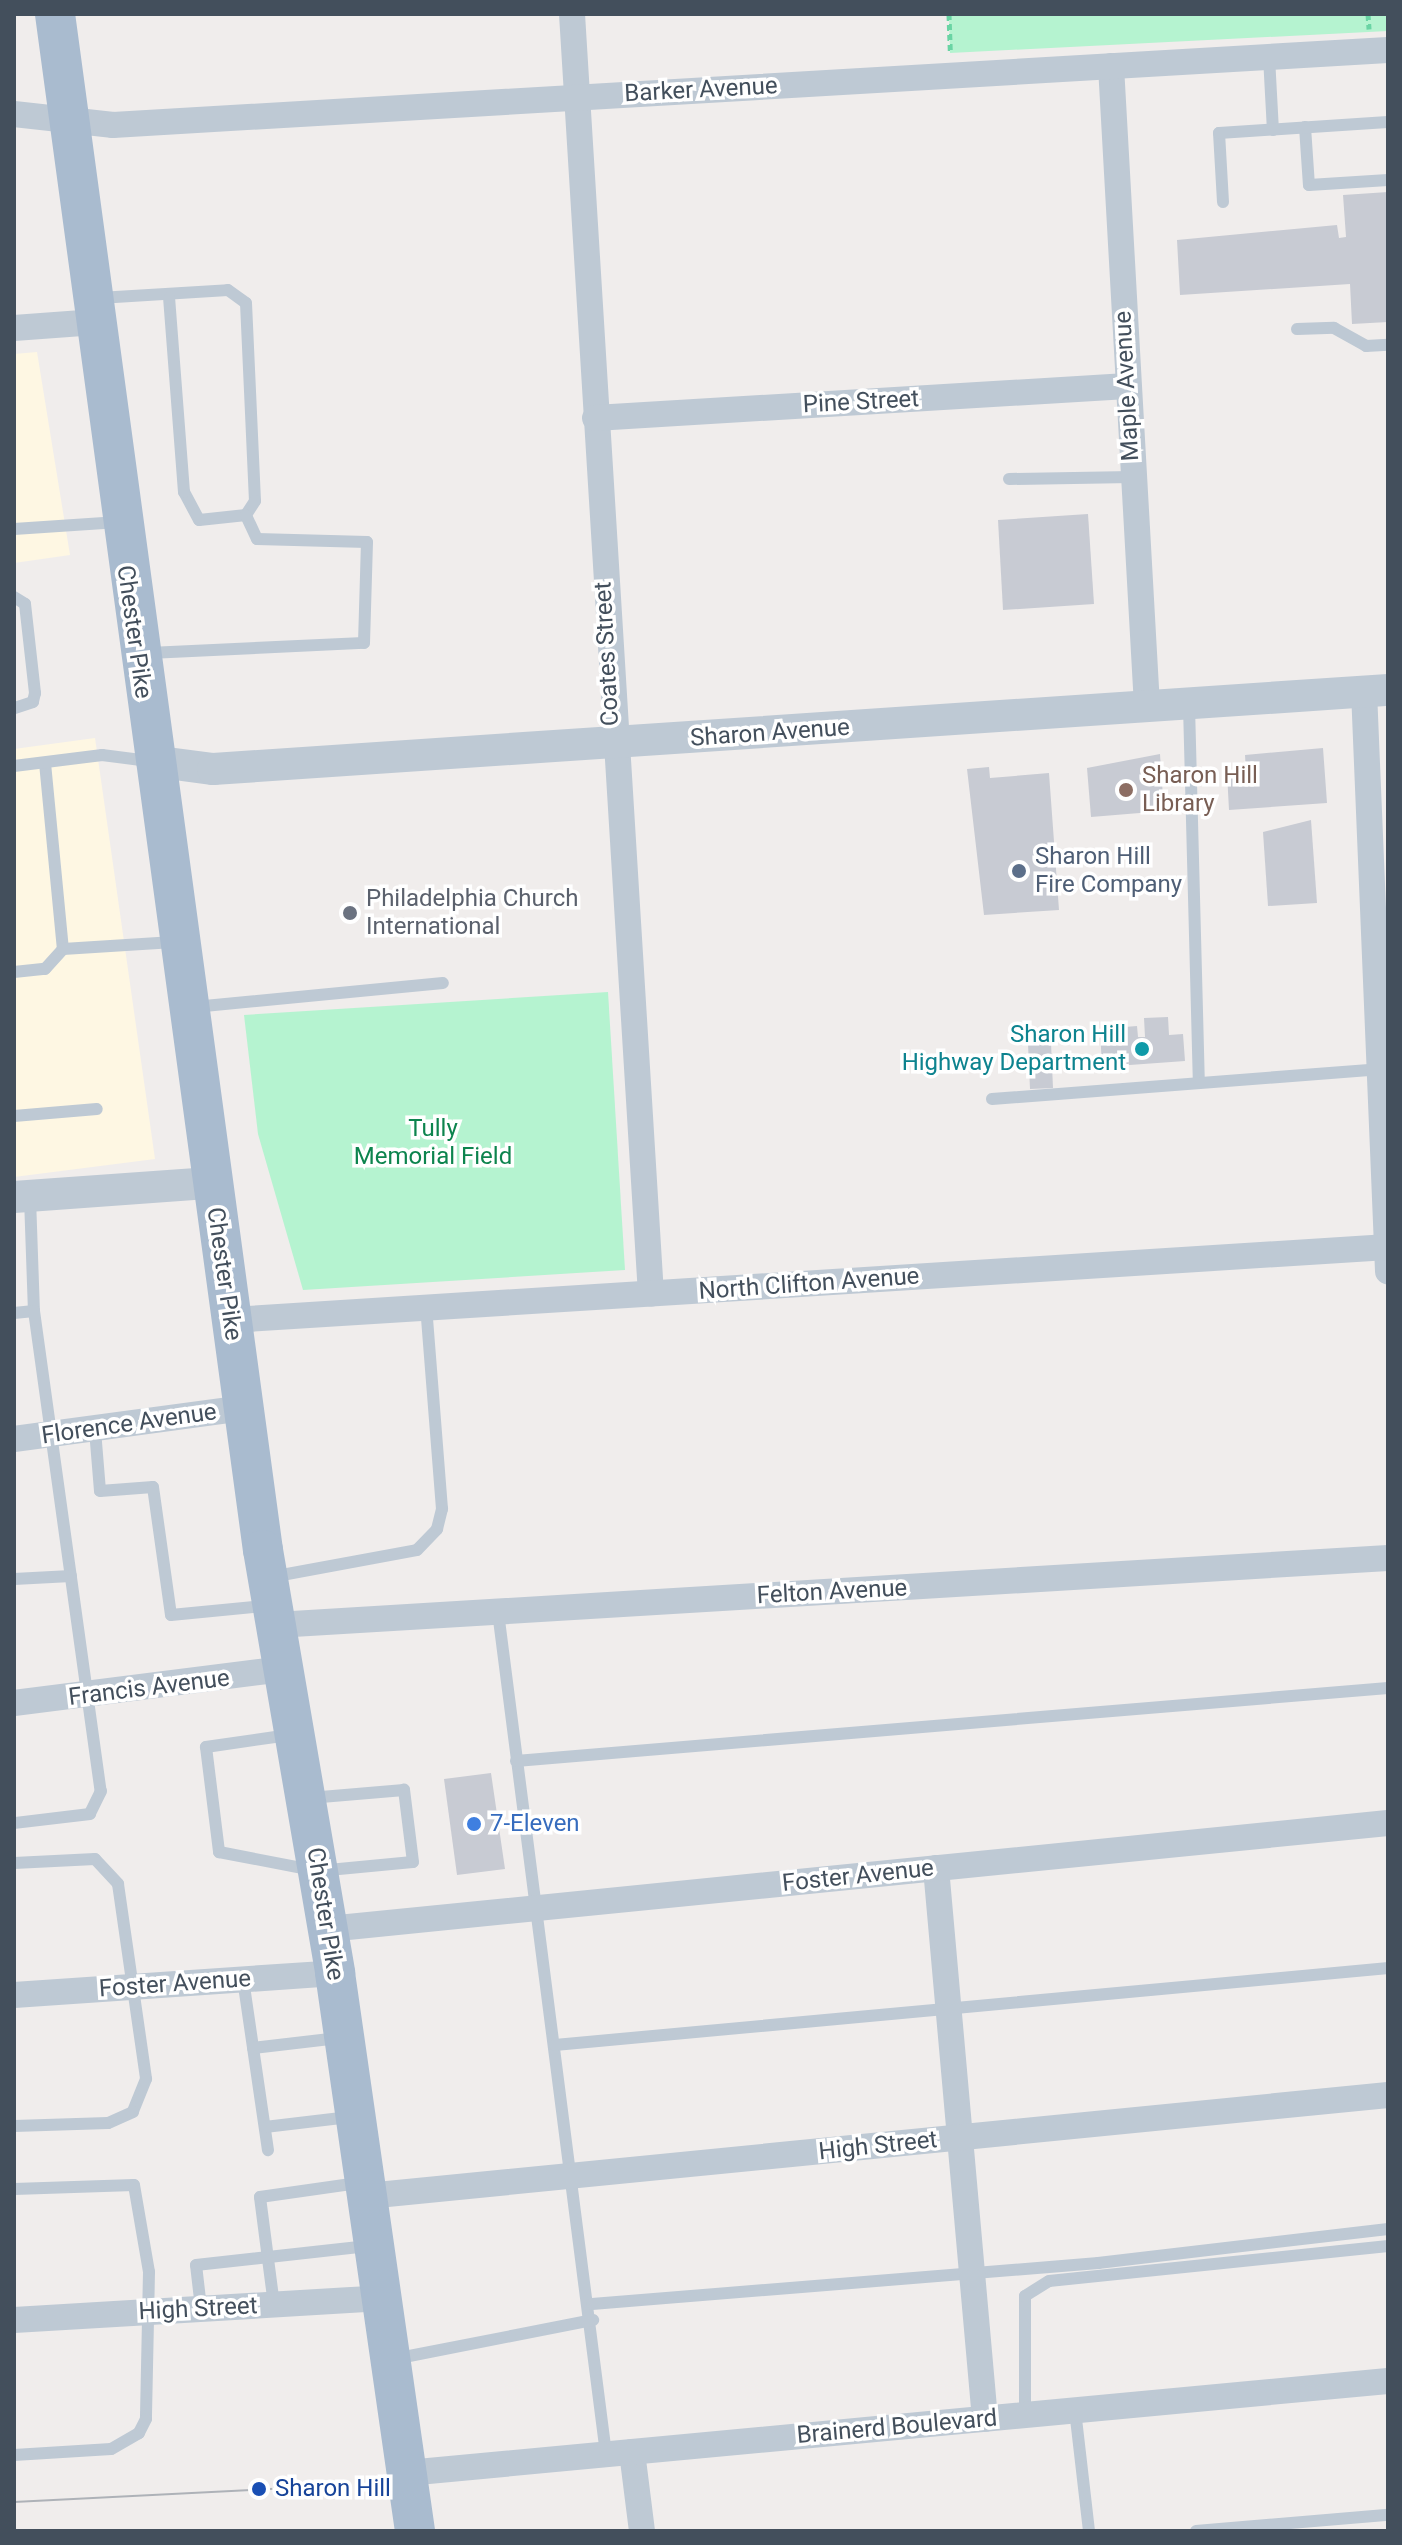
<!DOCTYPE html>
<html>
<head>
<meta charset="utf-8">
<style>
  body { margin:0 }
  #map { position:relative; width:1402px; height:2545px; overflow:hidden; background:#f0edec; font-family:Roboto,sans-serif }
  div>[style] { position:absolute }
  .commercial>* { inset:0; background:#fef7e3 }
  .green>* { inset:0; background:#b5f3d0 }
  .building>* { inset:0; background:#c8cbd3 }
  .path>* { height:5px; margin-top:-2.5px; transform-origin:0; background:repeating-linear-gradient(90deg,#6ad4a4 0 6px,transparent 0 10px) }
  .service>* { height:12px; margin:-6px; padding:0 6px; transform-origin:6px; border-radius:6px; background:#bec9d4 }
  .minor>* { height:26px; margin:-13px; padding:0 13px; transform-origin:13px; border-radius:13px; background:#bec9d4 }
  .tertiary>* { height:32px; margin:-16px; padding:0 16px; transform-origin:16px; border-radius:16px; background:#bec9d4 }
  .primary>* { height:40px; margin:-20px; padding:0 20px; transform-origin:20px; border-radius:20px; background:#a9bbcf }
  .tram>* { height:2px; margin:-1px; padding:0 1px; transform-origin:1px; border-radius:1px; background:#aeb2b8 }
  .dots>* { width:22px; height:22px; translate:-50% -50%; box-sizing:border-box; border:4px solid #fff; border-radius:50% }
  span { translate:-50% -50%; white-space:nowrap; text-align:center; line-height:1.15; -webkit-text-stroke:7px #fff; paint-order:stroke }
  .street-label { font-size:24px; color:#434f5c }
  .education-label { font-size:24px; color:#785e54 }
  .left { translate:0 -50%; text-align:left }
  .service-label { font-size:24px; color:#4e5e75 }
  .worship-label { font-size:24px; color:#5b616d }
  .culture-label { font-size:24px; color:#0d838f }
  .right { translate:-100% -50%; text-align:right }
  .park-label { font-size:24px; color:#0d844e }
  .shop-label { font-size:24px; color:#366cbe }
  .transit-label { font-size:24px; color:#164399 }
  .frame { position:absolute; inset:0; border:16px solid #434f5c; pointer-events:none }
</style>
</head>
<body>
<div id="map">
  <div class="commercial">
    <div style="clip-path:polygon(37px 352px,70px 555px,14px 563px,14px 354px)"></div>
    <div style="clip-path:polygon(95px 738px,155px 1159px,14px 1177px,14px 749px)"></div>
  </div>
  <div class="green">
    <div style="clip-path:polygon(949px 14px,1388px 14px,1388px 31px,950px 53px)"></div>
    <div style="clip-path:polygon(608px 992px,625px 1270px,303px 1290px,258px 1134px,244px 1015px)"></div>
  </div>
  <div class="building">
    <div style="clip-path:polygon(1388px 192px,1388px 322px,1352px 324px,1350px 284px,1180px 295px,1177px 240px,1337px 225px,1339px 238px,1346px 237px,1343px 195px)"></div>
    <div style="clip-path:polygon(1088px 514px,1094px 604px,1003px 610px,998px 520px)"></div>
    <div style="clip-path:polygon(1323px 748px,1327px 803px,1229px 810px,1227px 773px,1246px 772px,1245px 755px)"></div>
    <div style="clip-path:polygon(1160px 754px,1164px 811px,1091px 817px,1087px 768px)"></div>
    <div style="clip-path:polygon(989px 767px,990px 778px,1049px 773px,1059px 910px,984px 915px,967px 769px)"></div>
    <div style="clip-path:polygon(1311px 820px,1317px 903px,1268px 906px,1263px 832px)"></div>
    <div style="clip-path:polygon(1168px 1017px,1169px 1035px,1183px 1034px,1185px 1061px,1102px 1067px,1100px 1029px,1137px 1026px,1138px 1037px,1145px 1037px,1144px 1018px)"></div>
    <div style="clip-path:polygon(1051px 1043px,1053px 1088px,1030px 1089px,1028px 1044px)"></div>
    <div style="clip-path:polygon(491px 1773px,505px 1869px,457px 1875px,444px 1779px)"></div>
  </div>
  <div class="path">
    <div style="left:949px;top:14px;width:37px;rotate:88deg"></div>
    <div style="left:1368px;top:14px;width:15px;rotate:86deg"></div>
  </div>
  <div class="service">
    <div style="left:1269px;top:57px;width:73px;rotate:86.9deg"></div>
    <div style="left:1305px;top:127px;width:58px;rotate:86.1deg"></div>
    <div style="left:1309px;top:185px;width:79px;rotate:-3.6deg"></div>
    <div style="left:1223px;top:202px;width:69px;rotate:-93.3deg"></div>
    <div style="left:1219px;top:133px;width:169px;rotate:-3.7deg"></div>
    <div style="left:99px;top:298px;width:129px;rotate:-3.5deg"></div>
    <div style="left:228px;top:290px;width:22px;rotate:36deg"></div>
    <div style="left:246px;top:303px;width:198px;rotate:87.4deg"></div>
    <div style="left:255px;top:501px;width:17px;rotate:123deg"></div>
    <div style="left:246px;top:515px;width:47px;rotate:173.9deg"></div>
    <div style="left:199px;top:520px;width:32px;rotate:-118deg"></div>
    <div style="left:184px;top:492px;width:194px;rotate:-94.4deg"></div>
    <div style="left:1297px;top:329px;width:37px;rotate:-2deg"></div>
    <div style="left:1334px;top:328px;width:37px;rotate:29deg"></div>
    <div style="left:1366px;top:346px;width:22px;rotate:-3deg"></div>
    <div style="left:1009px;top:479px;width:123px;rotate:-0.9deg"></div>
    <div style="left:14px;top:529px;width:105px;rotate:-3.8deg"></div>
    <div style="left:14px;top:597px;width:13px;rotate:32deg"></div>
    <div style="left:25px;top:604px;width:90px;rotate:83.6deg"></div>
    <div style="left:35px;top:693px;width:9px;rotate:103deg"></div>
    <div style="left:33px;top:702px;width:20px;rotate:162deg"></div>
    <div style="left:149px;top:653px;width:215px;rotate:-2.7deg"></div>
    <div style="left:364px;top:643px;width:101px;rotate:-88.3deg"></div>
    <div style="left:367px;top:542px;width:110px;rotate:-178.4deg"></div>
    <div style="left:257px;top:539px;width:26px;rotate:-115deg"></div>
    <div style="left:1189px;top:706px;width:377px;rotate:88.5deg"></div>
    <div style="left:45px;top:763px;width:187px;rotate:84.5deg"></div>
    <div style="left:14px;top:766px;width:89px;rotate:-7.1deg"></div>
    <div style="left:102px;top:755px;width:47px;rotate:7.3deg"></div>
    <div style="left:14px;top:972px;width:31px;rotate:-6deg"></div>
    <div style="left:45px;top:969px;width:27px;rotate:-48deg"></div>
    <div style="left:63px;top:949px;width:111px;rotate:-3.6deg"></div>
    <div style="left:194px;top:1007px;width:250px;rotate:-5.5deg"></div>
    <div style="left:992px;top:1099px;width:388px;rotate:-4.4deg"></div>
    <div style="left:14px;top:1116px;width:83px;rotate:-4.8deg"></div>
    <div style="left:30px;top:1198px;width:113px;rotate:88deg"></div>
    <div style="left:14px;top:1313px;width:20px;rotate:-6deg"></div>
    <div style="left:34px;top:1311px;width:485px;rotate:82.1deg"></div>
    <div style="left:101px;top:1791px;width:25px;rotate:116deg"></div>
    <div style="left:90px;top:1814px;width:77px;rotate:173.2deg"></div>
    <div style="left:95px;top:1430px;width:61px;rotate:85.3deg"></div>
    <div style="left:100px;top:1491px;width:53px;rotate:-4.3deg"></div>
    <div style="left:153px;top:1487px;width:129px;rotate:82deg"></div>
    <div style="left:171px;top:1615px;width:94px;rotate:-5.5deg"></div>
    <div style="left:271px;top:1577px;width:148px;rotate:-10.5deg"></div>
    <div style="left:417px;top:1550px;width:29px;rotate:-46deg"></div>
    <div style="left:437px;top:1529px;width:21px;rotate:-76deg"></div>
    <div style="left:442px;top:1509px;width:203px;rotate:-94.5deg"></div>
    <div style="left:14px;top:1579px;width:57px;rotate:-3deg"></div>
    <div style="left:498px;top:1612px;width:849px;rotate:82.69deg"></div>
    <div style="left:289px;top:1735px;width:84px;rotate:171.8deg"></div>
    <div style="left:206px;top:1747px;width:106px;rotate:82.9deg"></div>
    <div style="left:219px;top:1852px;width:101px;rotate:10.9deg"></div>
    <div style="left:318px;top:1871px;width:95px;rotate:-5.4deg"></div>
    <div style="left:413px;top:1862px;width:73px;rotate:-97.1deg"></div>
    <div style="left:404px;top:1790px;width:95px;rotate:175.2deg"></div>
    <div style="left:516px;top:1761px;width:875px;rotate:-4.79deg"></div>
    <div style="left:14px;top:1863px;width:81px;rotate:-2.8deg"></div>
    <div style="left:95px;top:1859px;width:34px;rotate:47deg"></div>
    <div style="left:118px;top:1884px;width:197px;rotate:81.8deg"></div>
    <div style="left:146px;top:2079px;width:35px;rotate:112deg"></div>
    <div style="left:133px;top:2112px;width:27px;rotate:156deg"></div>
    <div style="left:108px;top:2123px;width:94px;rotate:178.2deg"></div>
    <div style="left:243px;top:1979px;width:173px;rotate:81.7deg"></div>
    <div style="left:555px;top:2045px;width:837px;rotate:-5.28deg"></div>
    <div style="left:253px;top:2048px;width:86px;rotate:-6.7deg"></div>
    <div style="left:265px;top:2127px;width:85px;rotate:-6.8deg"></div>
    <div style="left:14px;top:2189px;width:120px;rotate:-1.9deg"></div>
    <div style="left:134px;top:2185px;width:88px;rotate:80.2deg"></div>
    <div style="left:149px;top:2272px;width:147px;rotate:91.2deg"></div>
    <div style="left:146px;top:2419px;width:16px;rotate:117deg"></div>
    <div style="left:139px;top:2433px;width:32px;rotate:150deg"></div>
    <div style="left:111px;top:2449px;width:97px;rotate:176.5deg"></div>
    <div style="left:592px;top:2304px;width:508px;rotate:-4.63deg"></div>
    <div style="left:1098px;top:2263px;width:292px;rotate:-6.7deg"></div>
    <div style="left:274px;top:2305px;width:109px;rotate:-97.4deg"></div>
    <div style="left:260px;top:2197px;width:99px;rotate:-8.1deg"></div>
    <div style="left:201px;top:2308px;width:43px;rotate:-96.6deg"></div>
    <div style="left:196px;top:2265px;width:173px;rotate:-6.3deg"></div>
    <div style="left:394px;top:2359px;width:203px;rotate:-11.1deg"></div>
    <div style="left:1075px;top:2410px;width:122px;rotate:83.4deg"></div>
    <div style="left:1025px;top:2415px;width:119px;rotate:-90deg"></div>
    <div style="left:1025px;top:2296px;width:28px;rotate:-32deg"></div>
    <div style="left:1049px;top:2281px;width:341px;rotate:-5.9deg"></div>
    <div style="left:1196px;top:2531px;width:193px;rotate:-4.8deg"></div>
  </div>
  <div class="minor">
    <div style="left:572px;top:14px;width:1282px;rotate:86.47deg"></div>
    <div style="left:1111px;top:66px;width:641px;rotate:86.78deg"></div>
    <div style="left:14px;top:114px;width:100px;rotate:6.3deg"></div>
    <div style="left:113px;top:125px;width:1277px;rotate:-3.37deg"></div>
    <div style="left:14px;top:328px;width:82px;rotate:-4.2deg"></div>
    <div style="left:595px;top:418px;width:533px;rotate:-3.44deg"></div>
    <div style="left:1364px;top:691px;width:581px;rotate:87.63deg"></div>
    <div style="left:231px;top:1320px;width:1159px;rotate:-3.61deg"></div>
    <div style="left:14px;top:1439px;width:231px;rotate:-7.7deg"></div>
    <div style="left:276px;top:1625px;width:1114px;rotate:-3.45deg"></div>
    <div style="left:14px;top:1703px;width:271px;rotate:-7.2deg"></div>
    <div style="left:936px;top:1868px;width:553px;rotate:84.92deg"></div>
    <div style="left:328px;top:1929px;width:1065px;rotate:-5.71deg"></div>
    <div style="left:14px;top:1995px;width:322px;rotate:-3.9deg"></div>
    <div style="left:367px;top:2196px;width:1026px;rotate:-5.65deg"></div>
    <div style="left:14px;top:2320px;width:369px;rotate:-3.4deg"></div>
    <div style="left:632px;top:2452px;width:80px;rotate:82.8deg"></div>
    <div style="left:407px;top:2473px;width:985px;rotate:-5.36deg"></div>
  </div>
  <div class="tertiary">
    <div style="left:152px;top:761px;width:62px;rotate:7.5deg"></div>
    <div style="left:213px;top:769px;width:1178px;rotate:-3.85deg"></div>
    <div style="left:14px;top:1197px;width:197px;rotate:-4.1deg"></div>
  </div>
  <div class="primary">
    <div style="left:55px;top:14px;width:1550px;rotate:82.29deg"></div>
    <div style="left:263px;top:1550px;width:429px;rotate:80.3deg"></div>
    <div style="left:335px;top:1973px;width:564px;rotate:81.84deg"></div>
  </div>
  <div class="tram">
    <div style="left:14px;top:2502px;width:316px;rotate:-2.9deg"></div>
  </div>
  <div class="dots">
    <div style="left:1126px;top:790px;background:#8d6e63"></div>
    <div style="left:1019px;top:871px;background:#5c6f8a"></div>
    <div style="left:350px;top:913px;background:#6b7280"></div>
    <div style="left:1142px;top:1049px;background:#0f9aa8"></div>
    <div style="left:474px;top:1824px;background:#3f7fe0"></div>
    <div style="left:259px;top:2489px;background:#1a4fb4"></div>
  </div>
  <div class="street-label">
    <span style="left:701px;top:90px;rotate:-3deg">Barker Avenue</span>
    <span style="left:1127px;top:386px;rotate:-93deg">Maple Avenue</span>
    <span style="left:861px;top:402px;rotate:-3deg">Pine Street</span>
    <span style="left:134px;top:632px;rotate:82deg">Chester Pike</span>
    <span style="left:607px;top:654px;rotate:-93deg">Coates Street</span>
    <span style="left:770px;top:733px;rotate:-4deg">Sharon Avenue</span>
    <span style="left:224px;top:1274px;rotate:82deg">Chester Pike</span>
    <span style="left:809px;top:1284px;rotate:-4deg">North Clifton Avenue</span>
    <span style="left:129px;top:1424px;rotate:-8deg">Florence Avenue</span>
    <span style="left:832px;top:1592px;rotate:-3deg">Felton Avenue</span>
    <span style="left:149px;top:1688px;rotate:-7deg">Francis Avenue</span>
    <span style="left:858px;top:1876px;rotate:-6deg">Foster Avenue</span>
    <span style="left:325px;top:1914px;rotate:81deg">Chester Pike</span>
    <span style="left:175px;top:1984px;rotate:-4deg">Foster Avenue</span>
    <span style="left:878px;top:2146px;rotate:-6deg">High Street</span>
    <span style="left:198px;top:2309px;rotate:-3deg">High Street</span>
    <span style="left:897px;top:2427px;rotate:-5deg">Brainerd Boulevard</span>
  </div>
  <div class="education-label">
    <span class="left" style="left:1142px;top:790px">Sharon Hill<br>Library</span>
  </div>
  <div class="service-label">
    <span class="left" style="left:1035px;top:871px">Sharon Hill<br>Fire Company</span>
  </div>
  <div class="worship-label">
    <span class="left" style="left:366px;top:913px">Philadelphia Church<br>International</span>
  </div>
  <div class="culture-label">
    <span class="right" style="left:1126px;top:1049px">Sharon Hill<br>Highway Department</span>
  </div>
  <div class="park-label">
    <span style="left:433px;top:1143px">Tully<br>Memorial Field</span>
  </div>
  <div class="shop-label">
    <span class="left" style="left:490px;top:1824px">7-Eleven</span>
  </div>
  <div class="transit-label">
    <span class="left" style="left:275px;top:2489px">Sharon Hill</span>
  </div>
  <div class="frame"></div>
</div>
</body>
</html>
